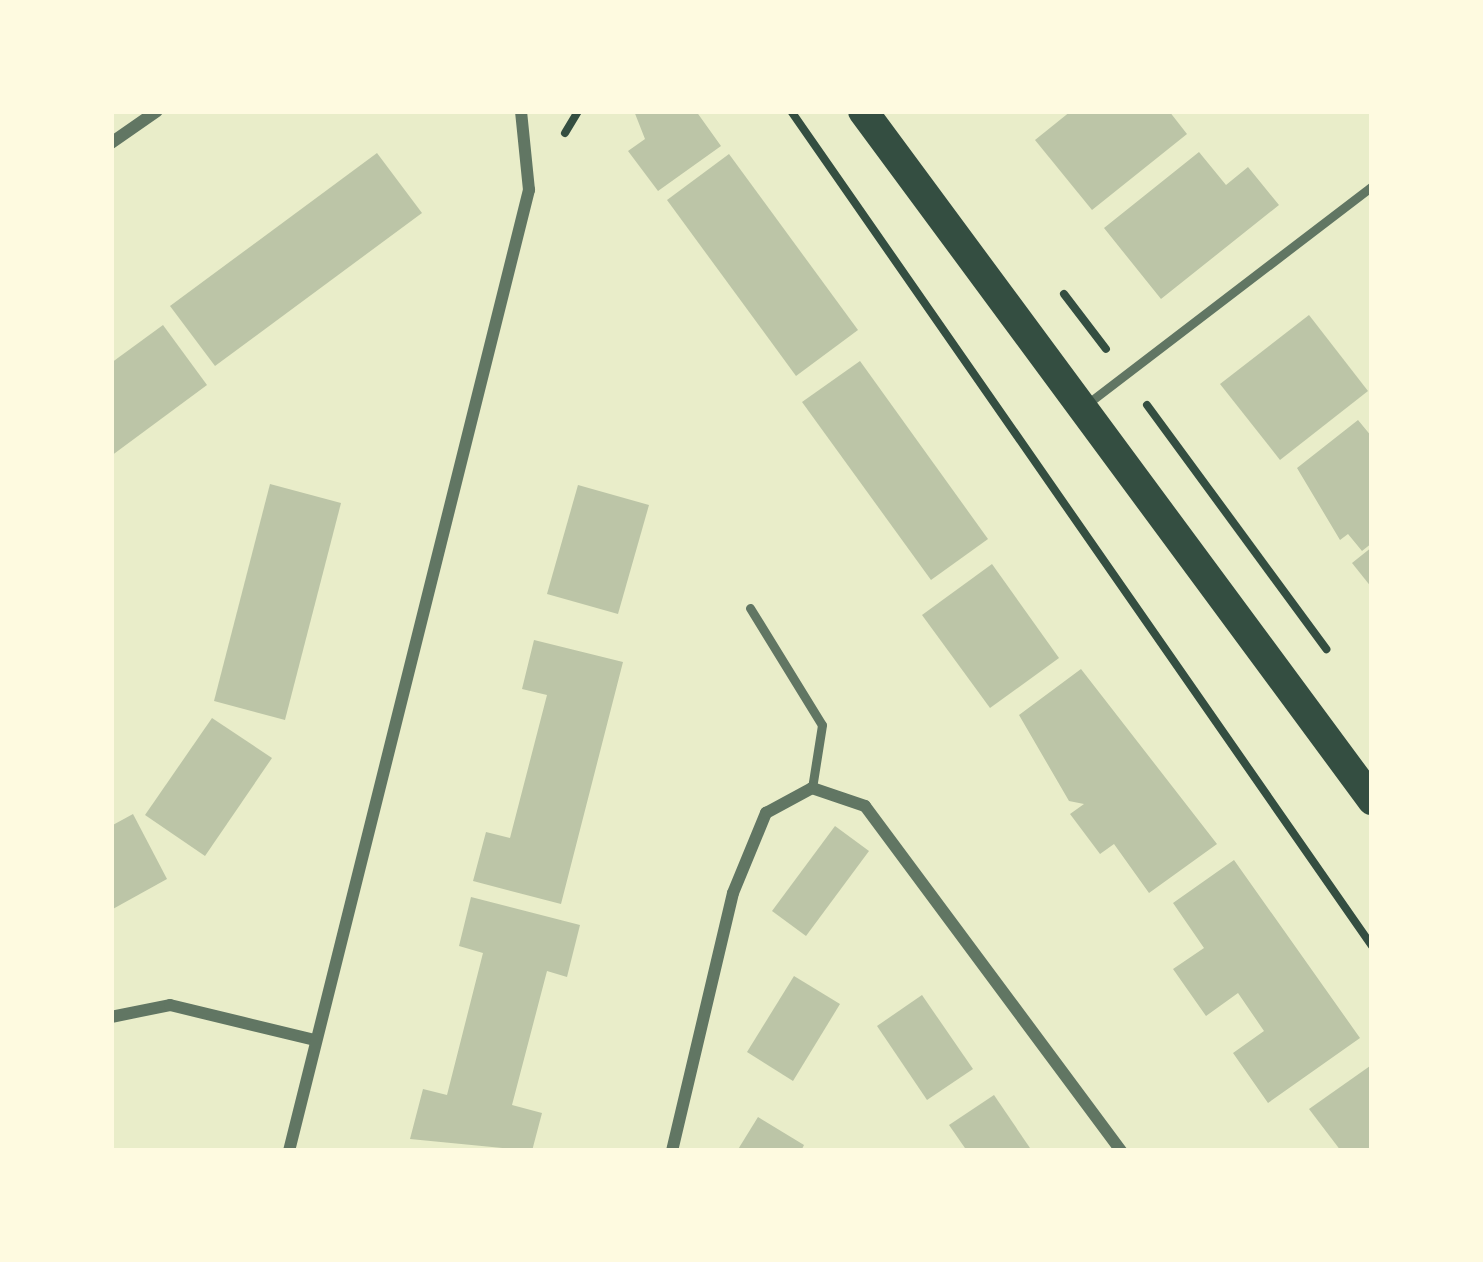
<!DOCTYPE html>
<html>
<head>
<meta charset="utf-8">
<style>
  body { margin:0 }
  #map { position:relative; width:1483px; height:1262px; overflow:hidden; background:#e9edc9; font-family:"Alegreya Sans",sans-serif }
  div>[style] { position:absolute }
  .building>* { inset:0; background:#bcc5a7 }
  .path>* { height:8px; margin:-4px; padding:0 4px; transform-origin:4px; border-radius:4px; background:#344e41 }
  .service>* { height:9px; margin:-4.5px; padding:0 4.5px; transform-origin:4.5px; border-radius:4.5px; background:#617663 }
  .minor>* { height:12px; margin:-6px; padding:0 6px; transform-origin:6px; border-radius:6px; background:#617663 }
  .primary>* { height:30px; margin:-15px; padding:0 15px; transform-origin:15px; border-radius:15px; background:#344e41 }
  span { translate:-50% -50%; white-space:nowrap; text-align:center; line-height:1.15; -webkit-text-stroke:10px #fefae0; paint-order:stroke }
  .frame { position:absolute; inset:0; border:114px solid #fefae0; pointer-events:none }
</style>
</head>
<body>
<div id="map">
  <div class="building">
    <div style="clip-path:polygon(634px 111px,696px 111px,721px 146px,658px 191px,628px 151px,645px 139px)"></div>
    <div style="clip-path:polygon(1071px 111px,1169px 111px,1187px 134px,1092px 210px,1035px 140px)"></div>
    <div style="clip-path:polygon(1199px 152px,1226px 185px,1248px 167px,1279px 205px,1161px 299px,1104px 228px)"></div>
    <div style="clip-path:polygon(377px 153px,422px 213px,215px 366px,170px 306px)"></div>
    <div style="clip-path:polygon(729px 154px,858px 330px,796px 376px,667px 200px)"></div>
    <div style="clip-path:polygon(1309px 315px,1368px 391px,1280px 460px,1220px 384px)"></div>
    <div style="clip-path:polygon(163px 325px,207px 385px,111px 456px,111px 363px)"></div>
    <div style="clip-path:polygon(860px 361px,988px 539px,931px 580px,802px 402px)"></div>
    <div style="clip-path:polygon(1358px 420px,1372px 437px,1372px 543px,1362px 551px,1348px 534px,1340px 540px,1297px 468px)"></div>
    <div style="clip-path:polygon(270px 484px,341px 503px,285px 720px,214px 701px)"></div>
    <div style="clip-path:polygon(578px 485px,649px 505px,618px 614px,547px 594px)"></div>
    <div style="clip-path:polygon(1372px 547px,1372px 588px,1352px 563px)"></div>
    <div style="clip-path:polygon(992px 564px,1059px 658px,990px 708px,922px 615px)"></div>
    <div style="clip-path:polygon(534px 640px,623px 662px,561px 904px,473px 881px,486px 832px,510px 838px,547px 695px,522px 689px)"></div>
    <div style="clip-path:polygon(1081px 669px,1217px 844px,1149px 893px,1114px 844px,1100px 854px,1070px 814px,1084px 804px,1069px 801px,1019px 715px)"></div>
    <div style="clip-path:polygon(212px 718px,272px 758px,205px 856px,145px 815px)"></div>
    <div style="clip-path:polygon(133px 814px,167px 879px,111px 910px,111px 826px)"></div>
    <div style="clip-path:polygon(835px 826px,869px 851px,806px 936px,772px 911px)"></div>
    <div style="clip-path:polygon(1234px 860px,1360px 1038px,1268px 1103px,1233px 1053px,1264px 1031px,1238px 993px,1206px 1016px,1173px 969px,1204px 948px,1173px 903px)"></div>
    <div style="clip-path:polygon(471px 897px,580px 925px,567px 977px,547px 971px,512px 1105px,542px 1113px,532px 1151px,410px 1139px,423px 1089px,447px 1095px,483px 953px,459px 946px)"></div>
    <div style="clip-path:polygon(794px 976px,840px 1004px,793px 1081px,747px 1052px)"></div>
    <div style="clip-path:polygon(922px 995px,973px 1069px,927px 1100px,877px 1026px)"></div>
    <div style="clip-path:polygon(1370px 1066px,1372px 1151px,1341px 1151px,1309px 1109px)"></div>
    <div style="clip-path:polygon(994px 1095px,1032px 1151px,967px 1151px,949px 1125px)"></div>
    <div style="clip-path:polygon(758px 1117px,804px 1145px,801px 1151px,737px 1151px)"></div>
  </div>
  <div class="path">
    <div style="left:791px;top:111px;width:1017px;rotate:55.17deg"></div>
    <div style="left:565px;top:133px;width:26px;rotate:-59deg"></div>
    <div style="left:1064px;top:294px;width:69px;rotate:52.6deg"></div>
    <div style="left:1147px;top:405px;width:303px;rotate:53.7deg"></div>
  </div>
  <div class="service">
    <div style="left:1087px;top:404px;width:359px;rotate:-37.4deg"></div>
    <div style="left:750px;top:608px;width:137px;rotate:58.4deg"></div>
    <div style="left:822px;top:725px;width:64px;rotate:99deg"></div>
  </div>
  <div class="minor">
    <div style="left:111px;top:143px;width:56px;rotate:-34.8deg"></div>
    <div style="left:111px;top:1017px;width:60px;rotate:-11.5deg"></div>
    <div style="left:170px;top:1005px;width:149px;rotate:13.6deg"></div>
    <div style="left:289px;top:1151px;width:991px;rotate:-75.98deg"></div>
    <div style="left:529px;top:190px;width:79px;rotate:-95.8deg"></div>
    <div style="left:672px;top:1151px;width:265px;rotate:-76.7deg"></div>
    <div style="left:733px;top:893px;width:87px;rotate:-67.6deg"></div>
    <div style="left:766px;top:813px;width:52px;rotate:-28.5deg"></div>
    <div style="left:812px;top:788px;width:56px;rotate:18.8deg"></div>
    <div style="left:865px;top:806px;width:430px;rotate:53.4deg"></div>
  </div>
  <div class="primary">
    <div style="left:863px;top:111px;width:857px;rotate:53.54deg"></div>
  </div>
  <div class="frame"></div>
</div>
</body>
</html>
